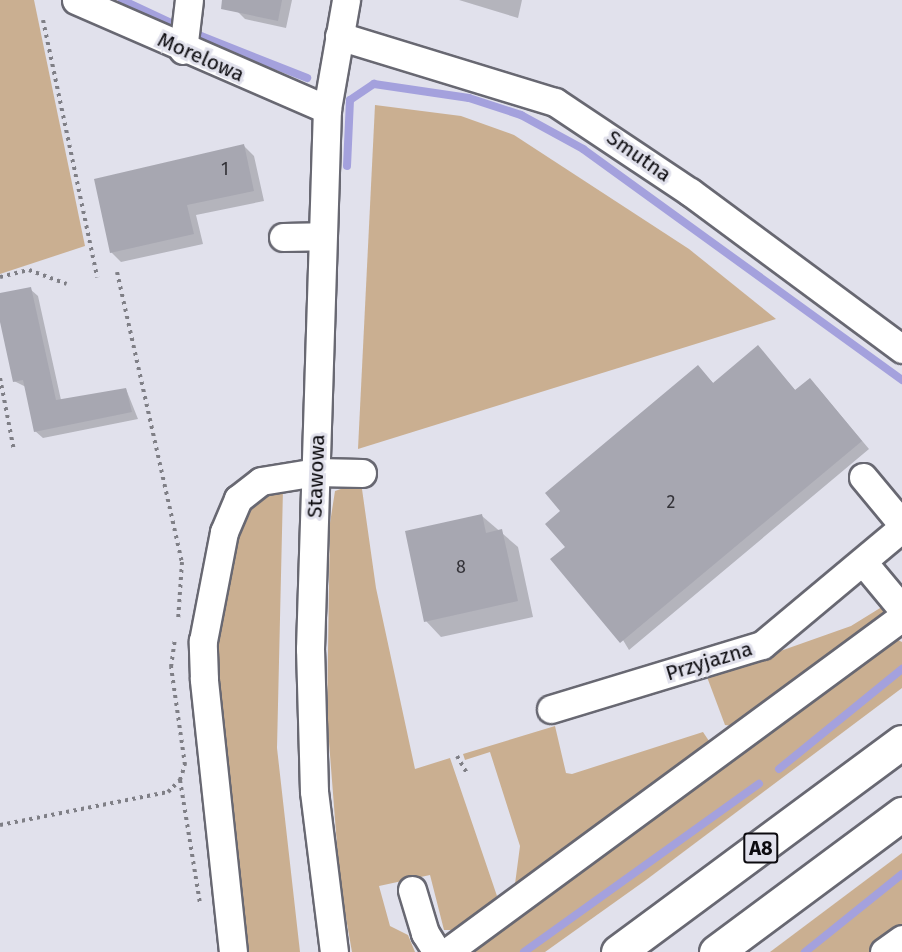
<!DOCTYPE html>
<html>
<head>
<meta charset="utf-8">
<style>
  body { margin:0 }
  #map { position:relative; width:902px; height:952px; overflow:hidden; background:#e1e1ec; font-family:"Fira Sans",sans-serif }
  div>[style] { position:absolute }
  .green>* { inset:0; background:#caaf91 }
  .shadow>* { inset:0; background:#0003 }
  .stream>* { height:8px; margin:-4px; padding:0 4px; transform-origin:4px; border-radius:4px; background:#a4a1dd }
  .building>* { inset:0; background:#a7a7b1 }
  .path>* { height:4px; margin-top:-2px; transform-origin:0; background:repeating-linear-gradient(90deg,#7f7f86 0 3px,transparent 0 7.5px) }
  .roads { filter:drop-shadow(2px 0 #686872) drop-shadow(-2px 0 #686872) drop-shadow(0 2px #686872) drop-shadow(0 -2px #686872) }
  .minor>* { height:27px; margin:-13.5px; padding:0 13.5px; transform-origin:13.5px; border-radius:13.5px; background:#fff }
  .highway>* { height:33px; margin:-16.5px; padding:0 16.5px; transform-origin:16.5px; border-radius:16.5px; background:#fff }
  span { translate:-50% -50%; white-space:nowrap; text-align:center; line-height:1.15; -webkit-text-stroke:6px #e1e1ec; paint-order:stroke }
  .number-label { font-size:18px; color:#333238 }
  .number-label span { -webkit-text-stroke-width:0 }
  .shield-label span { padding:2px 4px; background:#e1e1ec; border:2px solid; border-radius:4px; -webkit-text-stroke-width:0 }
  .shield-label { font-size:20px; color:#0c0b0f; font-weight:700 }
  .street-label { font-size:21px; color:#0c0b0f }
</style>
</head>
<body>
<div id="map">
  <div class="green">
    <div style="clip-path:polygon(0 0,34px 0,85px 246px,0 274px)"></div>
    <div style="clip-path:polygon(375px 105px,461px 116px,514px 135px,689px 249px,776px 319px,358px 449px)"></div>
    <div style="clip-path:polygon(361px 482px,376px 588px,415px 769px,450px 758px,497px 896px,458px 930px,444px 930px,430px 875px,379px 886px,390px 926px,408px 935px,415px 952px,352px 952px,340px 884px,327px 716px,330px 523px,335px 491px)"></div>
    <div style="clip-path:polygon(283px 489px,277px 748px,300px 952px,242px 952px,213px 664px,229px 556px,243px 516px,264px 493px)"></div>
    <div style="clip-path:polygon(885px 605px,889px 613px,741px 727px,725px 725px,707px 677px,851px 626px)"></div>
    <div style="clip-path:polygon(894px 638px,902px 642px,902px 688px,646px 880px,545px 952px,465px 952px)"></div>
    <div style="clip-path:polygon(555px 726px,566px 773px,572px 774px,703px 732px,713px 747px,522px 885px,515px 884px,520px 846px,490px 752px,465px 760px,463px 754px)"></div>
    <div style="clip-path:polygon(902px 853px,902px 927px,869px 952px,770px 952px)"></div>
  </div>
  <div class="shadow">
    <div style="clip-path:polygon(240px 0,292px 0,286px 28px,245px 19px,237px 11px)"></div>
    <div style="clip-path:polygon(459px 0,522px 0,518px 18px)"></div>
    <div style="clip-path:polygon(244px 146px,254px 156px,264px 201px,196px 215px,203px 244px,121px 262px,111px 252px)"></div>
    <div style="clip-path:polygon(30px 289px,38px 296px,61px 400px,126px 389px,138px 419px,43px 438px,35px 431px,26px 387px,14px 381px,0 316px,0 295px)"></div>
    <div style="clip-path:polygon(758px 347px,796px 391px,817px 387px,869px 449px,629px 650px,567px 547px,562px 511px,698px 367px,714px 384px)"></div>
    <div style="clip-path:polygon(482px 516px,518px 547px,533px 617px,441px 637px,426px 621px)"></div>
  </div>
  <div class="stream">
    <div style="left:122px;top:0;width:64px;rotate:25deg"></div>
    <div style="left:191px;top:32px;width:125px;rotate:21.6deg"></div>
    <div style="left:347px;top:166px;width:66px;rotate:-87.4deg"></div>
    <div style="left:350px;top:100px;width:29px;rotate:-34deg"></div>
    <div style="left:374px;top:84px;width:96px;rotate:8.4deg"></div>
    <div style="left:469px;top:98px;width:55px;rotate:18.1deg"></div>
    <div style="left:521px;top:115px;width:71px;rotate:28.7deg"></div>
    <div style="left:583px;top:149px;width:394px;rotate:35.9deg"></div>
    <div style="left:779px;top:769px;width:159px;rotate:-39.1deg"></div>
    <div style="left:524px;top:952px;width:289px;rotate:-35.6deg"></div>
    <div style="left:805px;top:952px;width:124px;rotate:-38.8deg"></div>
  </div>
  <div class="building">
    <div style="clip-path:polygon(222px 0,282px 0,278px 21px,221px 9px)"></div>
    <div style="clip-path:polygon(244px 144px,254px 191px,187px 205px,194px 234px,110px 253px,94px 179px)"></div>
    <div style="clip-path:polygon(31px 287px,56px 400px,126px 388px,132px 412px,34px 432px,23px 380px,13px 382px,0 322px,0 293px)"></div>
    <div style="clip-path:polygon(758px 345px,795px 390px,810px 378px,862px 441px,620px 643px,550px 559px,565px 547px,545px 524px,560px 511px,545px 493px,698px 365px,713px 383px)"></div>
    <div style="clip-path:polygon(482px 514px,486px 533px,502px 529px,518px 601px,424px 622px,405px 531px)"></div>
  </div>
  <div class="path">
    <div style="left:43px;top:20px;width:263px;rotate:78.1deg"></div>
    <div style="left:117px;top:272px;width:297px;rotate:77.4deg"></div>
    <div style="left:182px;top:562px;width:58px;rotate:93.9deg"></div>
    <div style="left:0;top:277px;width:30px;rotate:-14deg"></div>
    <div style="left:29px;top:270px;width:40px;rotate:20.2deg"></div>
    <div style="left:0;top:378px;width:74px;rotate:79.1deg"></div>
    <div style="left:457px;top:756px;width:20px;rotate:60deg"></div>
    <div style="left:180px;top:780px;width:126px;rotate:80.8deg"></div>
    <div style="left:0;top:825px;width:171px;rotate:-11.1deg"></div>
    <div style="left:168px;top:792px;width:17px;rotate:-45deg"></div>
    <div style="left:180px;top:780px;width:16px;rotate:-72deg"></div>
    <div style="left:185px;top:765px;width:99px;rotate:-98.1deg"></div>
    <div style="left:171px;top:667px;width:28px;rotate:-82deg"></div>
  </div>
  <div class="roads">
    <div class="minor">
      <div style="left:76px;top:0;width:274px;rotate:23.5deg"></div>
      <div style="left:339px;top:36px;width:226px;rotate:17deg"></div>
      <div style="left:555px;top:102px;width:162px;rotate:33.7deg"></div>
      <div style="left:690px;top:192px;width:264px;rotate:36.5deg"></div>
      <div style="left:183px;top:50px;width:50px;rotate:-83.2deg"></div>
      <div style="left:283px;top:237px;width:39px;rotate:-1deg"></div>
      <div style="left:863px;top:477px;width:61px;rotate:50.3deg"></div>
      <div style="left:863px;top:562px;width:61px;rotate:50.3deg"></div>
      <div style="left:551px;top:709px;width:220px;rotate:-16.9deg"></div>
      <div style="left:762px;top:645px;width:182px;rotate:-39.9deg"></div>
      <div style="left:412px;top:890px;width:45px;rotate:73.2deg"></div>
      <div style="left:425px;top:933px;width:22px;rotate:58deg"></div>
      <div style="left:233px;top:952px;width:275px;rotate:-96.1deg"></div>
      <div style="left:204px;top:679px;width:38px;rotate:-92deg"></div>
      <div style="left:203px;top:641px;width:111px;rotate:-79.1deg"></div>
      <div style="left:224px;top:532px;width:36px;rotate:-67deg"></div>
      <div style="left:238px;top:499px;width:29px;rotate:-38deg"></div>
      <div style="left:261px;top:481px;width:56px;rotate:-9.3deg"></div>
      <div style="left:316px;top:472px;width:46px;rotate:1.2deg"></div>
      <div style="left:334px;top:952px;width:162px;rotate:-97.1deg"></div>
      <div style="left:314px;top:791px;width:142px;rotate:-91.6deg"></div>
      <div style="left:310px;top:649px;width:540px;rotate:-88.2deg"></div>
      <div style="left:327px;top:109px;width:111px;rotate:-80.1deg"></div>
      <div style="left:447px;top:952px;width:565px;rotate:-36.36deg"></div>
      <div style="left:884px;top:952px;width:22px;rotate:-36deg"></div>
    </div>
    <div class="highway">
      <div style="left:618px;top:952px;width:353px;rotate:-36.5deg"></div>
      <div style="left:716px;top:952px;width:232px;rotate:-36.6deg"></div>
    </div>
  </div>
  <div class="number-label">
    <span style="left:225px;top:169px">1</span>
    <span style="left:671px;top:502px">2</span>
    <span style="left:461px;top:567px">8</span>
  </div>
  <div class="shield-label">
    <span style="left:761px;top:848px">A8</span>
  </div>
  <div class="street-label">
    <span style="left:201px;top:57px;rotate:24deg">Morelowa</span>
    <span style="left:639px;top:156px;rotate:35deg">Smutna</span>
    <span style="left:316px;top:476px;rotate:-88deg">Stawowa</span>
    <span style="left:709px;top:661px;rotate:-17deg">Przyjazna</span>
  </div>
</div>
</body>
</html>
